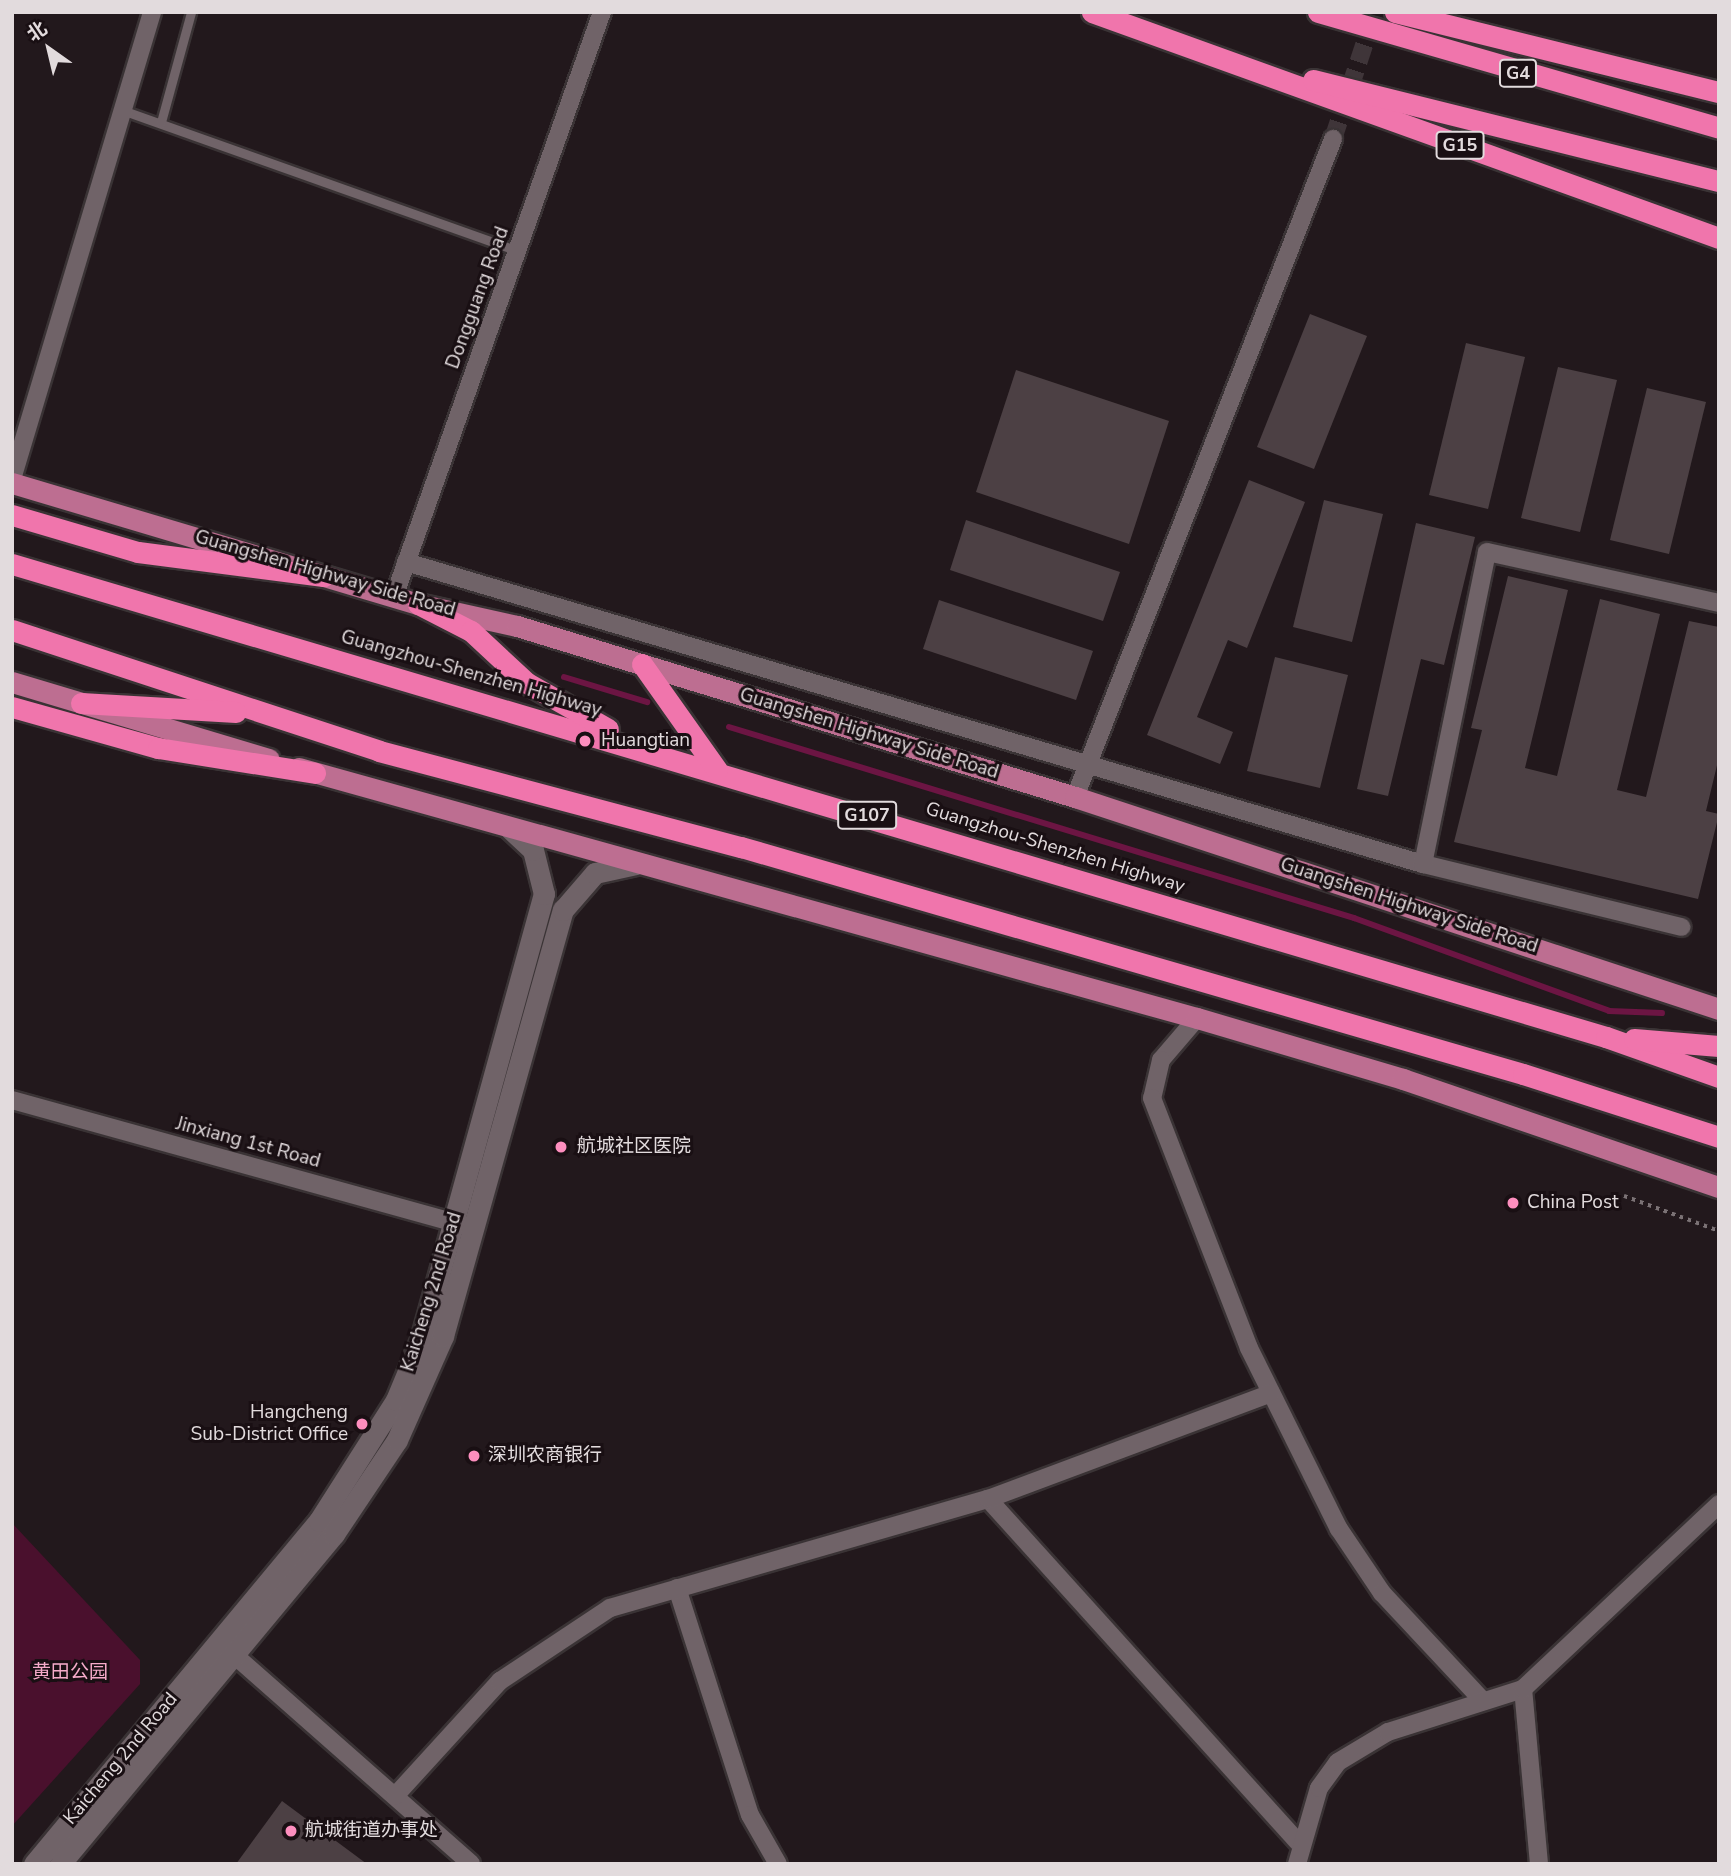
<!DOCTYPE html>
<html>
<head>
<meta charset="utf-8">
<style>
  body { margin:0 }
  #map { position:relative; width:1731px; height:1876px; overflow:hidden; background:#22181c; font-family:"Nunito Sans","Noto Sans SC",sans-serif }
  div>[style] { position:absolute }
  .green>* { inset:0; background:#4a102d }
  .stream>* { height:6px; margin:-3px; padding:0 3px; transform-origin:3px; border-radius:3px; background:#6c1543 }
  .building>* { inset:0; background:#4c4044 }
  .street-tunnel>* { height:18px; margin-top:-9px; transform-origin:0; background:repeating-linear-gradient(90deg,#3f3539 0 18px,transparent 0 27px) }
  .path>* { height:3.5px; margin-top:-1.75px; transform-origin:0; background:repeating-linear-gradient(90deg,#7b7275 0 3.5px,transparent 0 8.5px) }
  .roads { filter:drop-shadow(2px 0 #3a3335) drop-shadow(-2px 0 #3a3335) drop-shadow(0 2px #3a3335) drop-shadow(0 -2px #3a3335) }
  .lane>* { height:9px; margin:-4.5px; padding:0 4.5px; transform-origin:4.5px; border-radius:4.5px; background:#706368 }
  .street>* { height:18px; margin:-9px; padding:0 9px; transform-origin:9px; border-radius:9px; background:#706368 }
  .secondary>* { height:21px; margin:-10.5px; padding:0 10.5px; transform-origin:10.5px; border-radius:10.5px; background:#706368 }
  .primary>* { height:21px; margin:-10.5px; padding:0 10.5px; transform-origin:10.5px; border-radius:10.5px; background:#bd6e91 }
  .highway>* { height:21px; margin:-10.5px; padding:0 10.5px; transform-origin:10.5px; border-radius:10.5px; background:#f075ac }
  .dots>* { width:19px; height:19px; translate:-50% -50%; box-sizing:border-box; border:4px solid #190f13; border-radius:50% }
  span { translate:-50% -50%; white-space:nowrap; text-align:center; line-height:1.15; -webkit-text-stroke:6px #190f13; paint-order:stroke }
  .shield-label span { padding:2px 5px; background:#190f13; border:2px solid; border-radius:5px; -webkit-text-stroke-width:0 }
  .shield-label { font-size:18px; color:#e2dbdd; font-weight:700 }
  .street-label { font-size:19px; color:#e2dbdd }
  .poi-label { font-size:19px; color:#e2dbdd }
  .left { translate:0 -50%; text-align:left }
  .right { translate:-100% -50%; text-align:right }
  .park-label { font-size:19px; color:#f5abc9 }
  .frame { position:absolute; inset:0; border:14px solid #e2dbdd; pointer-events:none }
  .north { position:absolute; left:14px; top:14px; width:70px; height:70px; -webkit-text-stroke:5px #190f13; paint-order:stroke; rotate:326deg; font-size:19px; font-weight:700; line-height:28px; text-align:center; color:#e2dbdd }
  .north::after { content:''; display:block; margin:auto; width:24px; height:32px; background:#e2dbdd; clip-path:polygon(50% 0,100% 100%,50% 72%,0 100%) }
</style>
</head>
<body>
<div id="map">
  <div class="green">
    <div style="clip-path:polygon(12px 1523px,140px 1660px,140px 1684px,12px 1826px)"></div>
  </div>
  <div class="stream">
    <div style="left:564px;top:677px;width:87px;rotate:16.8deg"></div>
    <div style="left:729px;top:727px;width:654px;rotate:16.99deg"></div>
    <div style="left:1354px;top:918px;width:271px;rotate:20deg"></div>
    <div style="left:1609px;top:1011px;width:53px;rotate:2.2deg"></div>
  </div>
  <div class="building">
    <div style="clip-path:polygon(1310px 314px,1367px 336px,1314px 469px,1257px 447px)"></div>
    <div style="clip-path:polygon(1466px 343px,1525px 357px,1488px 509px,1429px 495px)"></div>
    <div style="clip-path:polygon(1558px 367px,1617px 380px,1580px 532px,1521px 518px)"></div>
    <div style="clip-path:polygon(1016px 370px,1169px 421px,1129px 544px,976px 492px)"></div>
    <div style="clip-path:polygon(1647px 388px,1706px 402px,1669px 554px,1610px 540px)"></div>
    <div style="clip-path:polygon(1249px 480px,1305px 502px,1247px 648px,1228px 640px,1197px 717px,1233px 732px,1220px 764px,1147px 735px)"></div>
    <div style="clip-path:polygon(1324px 500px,1383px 514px,1352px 642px,1293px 627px)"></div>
    <div style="clip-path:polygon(966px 520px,1120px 572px,1103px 621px,950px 570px)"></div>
    <div style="clip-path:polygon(1416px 523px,1475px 537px,1444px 665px,1421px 659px,1388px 796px,1357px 789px)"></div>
    <div style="clip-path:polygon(1508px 576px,1568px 590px,1525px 768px,1557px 776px,1600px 599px,1660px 614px,1617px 790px,1646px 797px,1689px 621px,1719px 627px,1719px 757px,1706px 811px,1719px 814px,1698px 899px,1454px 842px,1482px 730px,1471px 728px)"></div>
    <div style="clip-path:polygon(939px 600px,1093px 651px,1076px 700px,923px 649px)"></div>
    <div style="clip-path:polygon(1275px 657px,1348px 675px,1320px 788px,1247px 771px)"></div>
    <div style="clip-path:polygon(282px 1801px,367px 1864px,236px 1864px)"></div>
  </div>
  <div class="street-tunnel">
    <div style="left:1333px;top:139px;width:134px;rotate:-71.7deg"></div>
  </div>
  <div class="path">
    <div style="left:1624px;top:1196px;width:101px;rotate:20.2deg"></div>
  </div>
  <div class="roads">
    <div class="lane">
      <div style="left:122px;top:110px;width:419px;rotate:19.6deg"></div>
      <div style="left:161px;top:122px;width:114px;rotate:-74.7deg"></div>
    </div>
    <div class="street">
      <div style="left:12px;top:479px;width:488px;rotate:-73.3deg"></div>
      <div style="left:406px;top:562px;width:1061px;rotate:16.54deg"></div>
      <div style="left:1423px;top:864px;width:266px;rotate:13.7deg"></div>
      <div style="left:394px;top:597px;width:621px;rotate:-70.43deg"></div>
      <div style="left:1075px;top:797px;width:707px;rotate:-68.59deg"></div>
      <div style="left:1423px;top:864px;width:318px;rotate:-78.4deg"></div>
      <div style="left:1487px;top:552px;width:238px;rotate:12.4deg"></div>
      <div style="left:1197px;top:1018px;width:55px;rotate:130.6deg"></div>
      <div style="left:1161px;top:1060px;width:39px;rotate:103deg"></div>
      <div style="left:1152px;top:1098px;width:268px;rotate:68.8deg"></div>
      <div style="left:1249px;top:1348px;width:202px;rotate:63.6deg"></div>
      <div style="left:1339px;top:1529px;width:77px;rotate:56.1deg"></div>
      <div style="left:1382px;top:1593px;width:148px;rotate:46.9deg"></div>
      <div style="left:12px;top:1100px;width:471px;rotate:15.5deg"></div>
      <div style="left:988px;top:1499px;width:462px;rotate:47.9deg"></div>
      <div style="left:677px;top:1588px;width:238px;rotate:72.2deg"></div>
      <div style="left:750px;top:1815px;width:56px;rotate:60.3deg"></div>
      <div style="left:224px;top:1646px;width:329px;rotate:41.4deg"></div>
      <div style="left:395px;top:1796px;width:156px;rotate:-47.6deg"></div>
      <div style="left:500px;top:1681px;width:132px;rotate:-33.6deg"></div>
      <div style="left:610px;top:1608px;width:393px;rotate:-16.1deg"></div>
      <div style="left:988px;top:1499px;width:302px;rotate:-20.5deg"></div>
      <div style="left:1297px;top:1864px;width:79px;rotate:-73.9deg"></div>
      <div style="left:1319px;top:1788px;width:32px;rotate:-54deg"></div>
      <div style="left:1338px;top:1762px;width:58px;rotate:-31deg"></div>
      <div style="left:1388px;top:1732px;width:142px;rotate:-17.7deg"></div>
      <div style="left:1539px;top:1864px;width:176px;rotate:-95.2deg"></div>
      <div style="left:1523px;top:1689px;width:270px;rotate:-43.3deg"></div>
    </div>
    <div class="secondary">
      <div style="left:34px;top:1864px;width:446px;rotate:-50.3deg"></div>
      <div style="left:319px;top:1521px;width:143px;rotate:-57.5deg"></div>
      <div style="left:396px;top:1400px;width:65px;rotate:-67.4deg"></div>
      <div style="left:421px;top:1340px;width:463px;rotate:-74.6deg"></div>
      <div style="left:544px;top:894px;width:45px;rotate:-104deg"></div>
      <div style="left:533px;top:850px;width:33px;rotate:-137deg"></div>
      <div style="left:60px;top:1864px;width:429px;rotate:-50.3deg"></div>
      <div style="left:334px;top:1534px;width:113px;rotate:-56.2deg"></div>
      <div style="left:397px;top:1440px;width:114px;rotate:-66.1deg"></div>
      <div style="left:443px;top:1336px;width:443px;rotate:-74.3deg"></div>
      <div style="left:563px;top:910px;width:49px;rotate:-49.1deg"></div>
      <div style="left:595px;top:873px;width:42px;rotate:-12.4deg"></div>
    </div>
    <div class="primary">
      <div style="left:12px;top:483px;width:424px;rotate:16.6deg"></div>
      <div style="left:418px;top:604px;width:101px;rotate:12.5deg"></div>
      <div style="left:517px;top:626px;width:584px;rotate:17.04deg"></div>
      <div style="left:1075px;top:797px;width:678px;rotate:18.22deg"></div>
      <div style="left:12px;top:682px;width:268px;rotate:16.7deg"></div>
      <div style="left:299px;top:768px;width:932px;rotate:15.56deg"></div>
      <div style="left:1197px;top:1018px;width:215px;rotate:16.5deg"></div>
      <div style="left:1403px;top:1079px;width:334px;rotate:18.9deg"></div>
    </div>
    <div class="highway">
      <div style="left:1092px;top:12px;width:666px;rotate:19.82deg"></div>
      <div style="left:1318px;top:12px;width:417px;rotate:16.1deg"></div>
      <div style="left:1395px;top:12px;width:334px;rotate:13.9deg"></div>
      <div style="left:1313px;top:80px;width:418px;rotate:14deg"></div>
      <div style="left:12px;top:515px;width:131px;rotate:16.4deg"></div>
      <div style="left:138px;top:552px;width:187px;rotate:7.4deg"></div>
      <div style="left:12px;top:564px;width:1663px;rotate:16.53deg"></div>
      <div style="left:1606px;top:1037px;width:120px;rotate:19.5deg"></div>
      <div style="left:418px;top:604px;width:59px;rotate:27deg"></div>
      <div style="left:471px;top:631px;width:76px;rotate:42.9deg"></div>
      <div style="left:527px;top:683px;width:93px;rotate:29.6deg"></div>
      <div style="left:12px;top:630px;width:386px;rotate:18.2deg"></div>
      <div style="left:379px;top:751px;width:375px;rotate:14.9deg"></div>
      <div style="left:741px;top:847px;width:814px;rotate:16.19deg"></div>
      <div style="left:1523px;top:1074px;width:206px;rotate:17.8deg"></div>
      <div style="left:642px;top:664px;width:130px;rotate:54.7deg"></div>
      <div style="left:81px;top:703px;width:155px;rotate:3.3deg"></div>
      <div style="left:12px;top:707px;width:152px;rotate:15.7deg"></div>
      <div style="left:158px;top:748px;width:159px;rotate:9deg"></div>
      <div style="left:1634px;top:1039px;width:85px;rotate:4.7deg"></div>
    </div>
  </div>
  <div class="dots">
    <div style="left:585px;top:741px;background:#fd8ebe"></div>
    <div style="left:561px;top:1147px;background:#fd8ebe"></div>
    <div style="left:1513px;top:1203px;background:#fd8ebe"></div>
    <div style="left:362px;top:1424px;background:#fd8ebe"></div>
    <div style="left:474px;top:1456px;background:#fd8ebe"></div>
    <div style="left:291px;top:1831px;background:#fd8ebe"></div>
  </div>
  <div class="shield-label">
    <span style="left:1518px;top:73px">G4</span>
    <span style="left:1460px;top:145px">G15</span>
    <span style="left:867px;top:815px">G107</span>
  </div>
  <div class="street-label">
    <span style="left:478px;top:298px;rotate:-70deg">Dongguang Road</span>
    <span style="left:325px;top:574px;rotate:16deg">Guangshen Highway Side Road</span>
    <span style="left:471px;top:674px;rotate:16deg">Guangzhou-Shenzhen Highway</span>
    <span style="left:869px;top:734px;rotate:17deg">Guangshen Highway Side Road</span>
    <span style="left:1055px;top:848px;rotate:17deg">Guangzhou-Shenzhen Highway</span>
    <span style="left:1409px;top:906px;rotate:18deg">Guangshen Highway Side Road</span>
    <span style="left:248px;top:1143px;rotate:15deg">Jinxiang 1st Road</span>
    <span style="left:432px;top:1292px;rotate:-73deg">Kaicheng 2nd Road</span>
    <span style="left:121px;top:1759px;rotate:-50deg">Kaicheng 2nd Road</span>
  </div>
  <div class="poi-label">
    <span class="left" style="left:601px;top:741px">Huangtian</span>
    <span class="left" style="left:577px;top:1147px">航城社区医院</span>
    <span class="left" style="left:1527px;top:1203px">China Post</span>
    <span class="right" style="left:348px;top:1424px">Hangcheng<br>Sub-District Office</span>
    <span class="left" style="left:488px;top:1456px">深圳农商银行</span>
    <span class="left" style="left:305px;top:1831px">航城街道办事处</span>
  </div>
  <div class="park-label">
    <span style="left:70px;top:1673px">黄田公园</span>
  </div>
  <div class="frame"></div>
  <div class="north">北</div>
</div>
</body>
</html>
